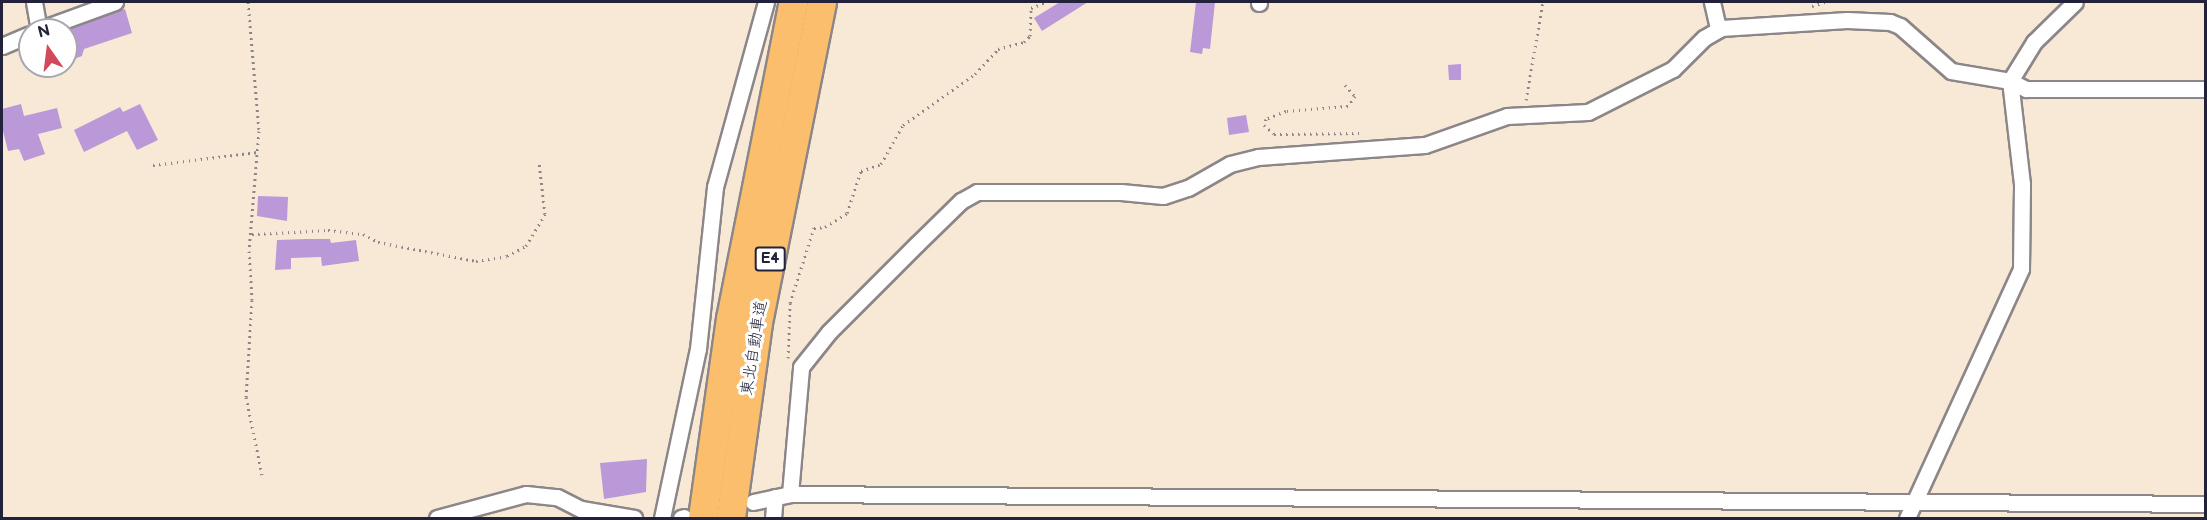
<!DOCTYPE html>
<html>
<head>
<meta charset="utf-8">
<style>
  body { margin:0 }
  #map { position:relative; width:2207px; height:520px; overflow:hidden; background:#f7e9d6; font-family:"Balsamiq Sans","Klee One",sans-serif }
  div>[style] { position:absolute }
  .building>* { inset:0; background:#bb98d8 }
  .path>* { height:3px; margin-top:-1.5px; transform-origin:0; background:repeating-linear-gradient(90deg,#8c8688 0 1.5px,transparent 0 6px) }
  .roads { filter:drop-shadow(2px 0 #8c8688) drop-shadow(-2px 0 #8c8688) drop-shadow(0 2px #8c8688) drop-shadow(0 -2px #8c8688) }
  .minor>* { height:15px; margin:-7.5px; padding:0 7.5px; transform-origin:7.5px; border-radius:7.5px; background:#fff }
  .motorway>* { height:28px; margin:-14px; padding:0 14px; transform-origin:14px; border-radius:14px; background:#fabe6d }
  span { translate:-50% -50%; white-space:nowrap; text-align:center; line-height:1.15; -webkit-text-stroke:6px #fff; paint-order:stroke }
  .shield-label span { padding:2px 4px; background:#fff; border:2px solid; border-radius:4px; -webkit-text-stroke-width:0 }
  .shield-label { font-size:15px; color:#22223b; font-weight:700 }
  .street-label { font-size:16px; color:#22223b }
  .frame { position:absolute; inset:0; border:3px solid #22223b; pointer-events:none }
  .north { position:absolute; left:18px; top:18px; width:60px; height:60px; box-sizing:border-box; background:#fff; border:2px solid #a7a7b1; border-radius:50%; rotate:346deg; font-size:16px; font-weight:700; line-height:24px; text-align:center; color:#22223b }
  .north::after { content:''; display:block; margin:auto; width:21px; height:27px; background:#d1495b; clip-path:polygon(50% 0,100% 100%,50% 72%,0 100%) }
</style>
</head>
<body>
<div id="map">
  <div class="building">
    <div style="clip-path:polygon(1060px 2px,1088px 2px,1042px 31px,1034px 18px)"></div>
    <div style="clip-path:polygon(1196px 2px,1215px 2px,1210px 49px,1203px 48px,1202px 54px,1190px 52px)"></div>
    <div style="clip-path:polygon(125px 9px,132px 33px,84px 49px,82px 56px,66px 62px,66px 30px)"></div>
    <div style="clip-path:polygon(1461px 64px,1461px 80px,1449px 80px,1448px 65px)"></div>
    <div style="clip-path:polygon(21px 104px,24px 116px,57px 108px,62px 128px,38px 134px,45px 154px,24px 161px,19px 149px,8px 151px,2px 127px,2px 109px)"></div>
    <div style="clip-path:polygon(140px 104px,158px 140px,137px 150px,127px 131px,84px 152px,74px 130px,120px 107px,123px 112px)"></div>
    <div style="clip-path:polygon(1246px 115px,1249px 132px,1229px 135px,1227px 118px)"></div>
    <div style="clip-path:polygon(258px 196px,288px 197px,287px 221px,257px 216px)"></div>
    <div style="clip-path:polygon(307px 239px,330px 239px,331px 243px,356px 240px,359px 261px,322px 266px,321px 257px,291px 258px,291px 269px,275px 270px,277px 240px)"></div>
    <div style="clip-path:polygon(647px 459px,646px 492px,604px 499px,600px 463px)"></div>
  </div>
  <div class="path">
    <div style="left:248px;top:2px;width:129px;rotate:85.1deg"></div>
    <div style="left:259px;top:131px;width:120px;rotate:94.8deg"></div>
    <div style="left:249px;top:251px;width:49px;rotate:86.5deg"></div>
    <div style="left:252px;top:300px;width:97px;rotate:93.5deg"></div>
    <div style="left:246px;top:397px;width:80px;rotate:78.4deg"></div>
    <div style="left:1812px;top:6px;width:14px;rotate:-17deg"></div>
    <div style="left:1345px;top:85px;width:15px;rotate:48deg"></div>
    <div style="left:1355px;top:96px;width:12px;rotate:125deg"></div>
    <div style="left:1348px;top:106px;width:62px;rotate:175.4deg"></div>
    <div style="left:1286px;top:111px;width:22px;rotate:158deg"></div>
    <div style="left:1266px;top:119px;width:6px;rotate:108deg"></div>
    <div style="left:1264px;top:125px;width:13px;rotate:42deg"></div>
    <div style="left:1274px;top:134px;width:85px;rotate:-0.7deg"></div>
    <div style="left:1526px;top:100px;width:99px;rotate:-80.2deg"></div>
    <div style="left:153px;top:165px;width:105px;rotate:-7.1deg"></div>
    <div style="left:252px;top:234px;width:76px;rotate:-3deg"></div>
    <div style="left:328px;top:230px;width:35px;rotate:7deg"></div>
    <div style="left:363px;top:234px;width:17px;rotate:28deg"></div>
    <div style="left:378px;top:242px;width:100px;rotate:11deg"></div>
    <div style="left:476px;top:261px;width:31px;rotate:-9deg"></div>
    <div style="left:507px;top:256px;width:21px;rotate:-28deg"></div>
    <div style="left:526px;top:246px;width:37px;rotate:-59deg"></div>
    <div style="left:545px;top:214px;width:52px;rotate:-96.6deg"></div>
    <div style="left:788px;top:358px;width:55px;rotate:-87.9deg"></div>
    <div style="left:790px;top:303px;width:79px;rotate:-72.3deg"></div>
    <div style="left:814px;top:228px;width:11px;rotate:-5deg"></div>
    <div style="left:825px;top:227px;width:26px;rotate:-32deg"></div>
    <div style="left:847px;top:213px;width:44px;rotate:-71.6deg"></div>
    <div style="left:861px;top:171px;width:21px;rotate:-19deg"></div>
    <div style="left:881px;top:164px;width:45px;rotate:-60.6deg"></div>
    <div style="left:903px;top:125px;width:88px;rotate:-35.3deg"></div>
    <div style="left:975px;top:74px;width:34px;rotate:-47deg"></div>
    <div style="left:998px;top:49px;width:27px;rotate:-15deg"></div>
    <div style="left:1024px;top:42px;width:8px;rotate:-45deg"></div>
    <div style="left:1030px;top:36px;width:28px;rotate:-88deg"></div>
    <div style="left:1031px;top:8px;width:16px;rotate:-22deg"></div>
  </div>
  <div class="roads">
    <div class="minor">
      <div style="left:34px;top:2px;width:28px;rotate:80deg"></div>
      <div style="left:1712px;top:2px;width:28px;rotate:77deg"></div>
      <div style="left:1259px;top:3px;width:1px;rotate:-90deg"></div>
      <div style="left:38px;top:30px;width:82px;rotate:-20deg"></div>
      <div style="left:2px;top:46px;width:30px;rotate:-23deg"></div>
      <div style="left:790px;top:494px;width:127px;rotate:-85deg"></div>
      <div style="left:801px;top:367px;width:45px;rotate:-51.3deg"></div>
      <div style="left:829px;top:332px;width:124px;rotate:-45deg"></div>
      <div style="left:917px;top:244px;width:62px;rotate:-44.3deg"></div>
      <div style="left:961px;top:201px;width:18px;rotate:-29deg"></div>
      <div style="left:977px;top:192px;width:144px"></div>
      <div style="left:1121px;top:192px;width:42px;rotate:5.4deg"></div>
      <div style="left:1163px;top:196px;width:26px;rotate:-18deg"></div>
      <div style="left:1188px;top:188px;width:48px;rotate:-29.7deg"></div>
      <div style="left:1230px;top:164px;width:29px;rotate:-14deg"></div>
      <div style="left:1258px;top:157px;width:167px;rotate:-4.1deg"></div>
      <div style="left:1425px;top:145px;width:87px;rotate:-19.5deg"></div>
      <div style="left:1507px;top:116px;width:81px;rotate:-2.8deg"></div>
      <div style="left:1588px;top:112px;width:95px;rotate:-26.8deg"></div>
      <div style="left:1673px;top:69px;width:44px;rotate:-45deg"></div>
      <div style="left:1704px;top:38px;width:20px;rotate:-30deg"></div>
      <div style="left:1721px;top:28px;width:126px;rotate:-3.6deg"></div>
      <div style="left:1847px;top:20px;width:43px;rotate:2.7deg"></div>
      <div style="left:1890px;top:22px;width:11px;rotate:22deg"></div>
      <div style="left:1900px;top:26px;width:68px;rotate:41.4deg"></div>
      <div style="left:1951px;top:71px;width:60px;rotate:9.6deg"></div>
      <div style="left:2010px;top:81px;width:18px;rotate:27deg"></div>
      <div style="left:2026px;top:89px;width:180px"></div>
      <div style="left:753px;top:502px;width:38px;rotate:-12deg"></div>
      <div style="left:790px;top:494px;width:1416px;rotate:0.4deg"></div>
      <div style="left:437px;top:518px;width:92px;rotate:-15.1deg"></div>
      <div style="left:526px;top:494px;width:31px;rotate:6deg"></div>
      <div style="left:557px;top:497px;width:27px;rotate:27deg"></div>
      <div style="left:581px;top:509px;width:54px;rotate:9.6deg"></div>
      <div style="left:662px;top:518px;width:173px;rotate:-78deg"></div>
      <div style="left:698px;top:349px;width:163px;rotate:-84deg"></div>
      <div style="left:715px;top:187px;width:192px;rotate:-74.6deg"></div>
      <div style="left:681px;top:518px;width:3px;rotate:-18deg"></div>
      <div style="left:773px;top:518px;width:21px;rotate:-85deg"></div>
      <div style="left:1907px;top:518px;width:274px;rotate:-65.4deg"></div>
      <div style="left:2021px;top:269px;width:85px;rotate:-89.3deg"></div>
      <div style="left:2022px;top:184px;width:104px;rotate:-96.6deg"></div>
      <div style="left:2010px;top:81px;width:46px;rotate:-58.4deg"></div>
      <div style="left:2034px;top:42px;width:57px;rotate:-44.3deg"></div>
    </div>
    <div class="motorway">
      <div style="left:703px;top:518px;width:201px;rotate:-82deg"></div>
      <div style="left:731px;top:319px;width:323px;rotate:-78.8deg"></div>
      <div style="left:731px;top:518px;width:197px;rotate:-82.1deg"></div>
      <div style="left:758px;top:323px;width:327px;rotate:-78.7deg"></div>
    </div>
  </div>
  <div class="shield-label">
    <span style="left:770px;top:259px">E4</span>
  </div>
  <div class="street-label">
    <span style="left:755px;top:348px;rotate:-81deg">東北自動車道</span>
  </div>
  <div class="frame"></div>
  <div class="north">N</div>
</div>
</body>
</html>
